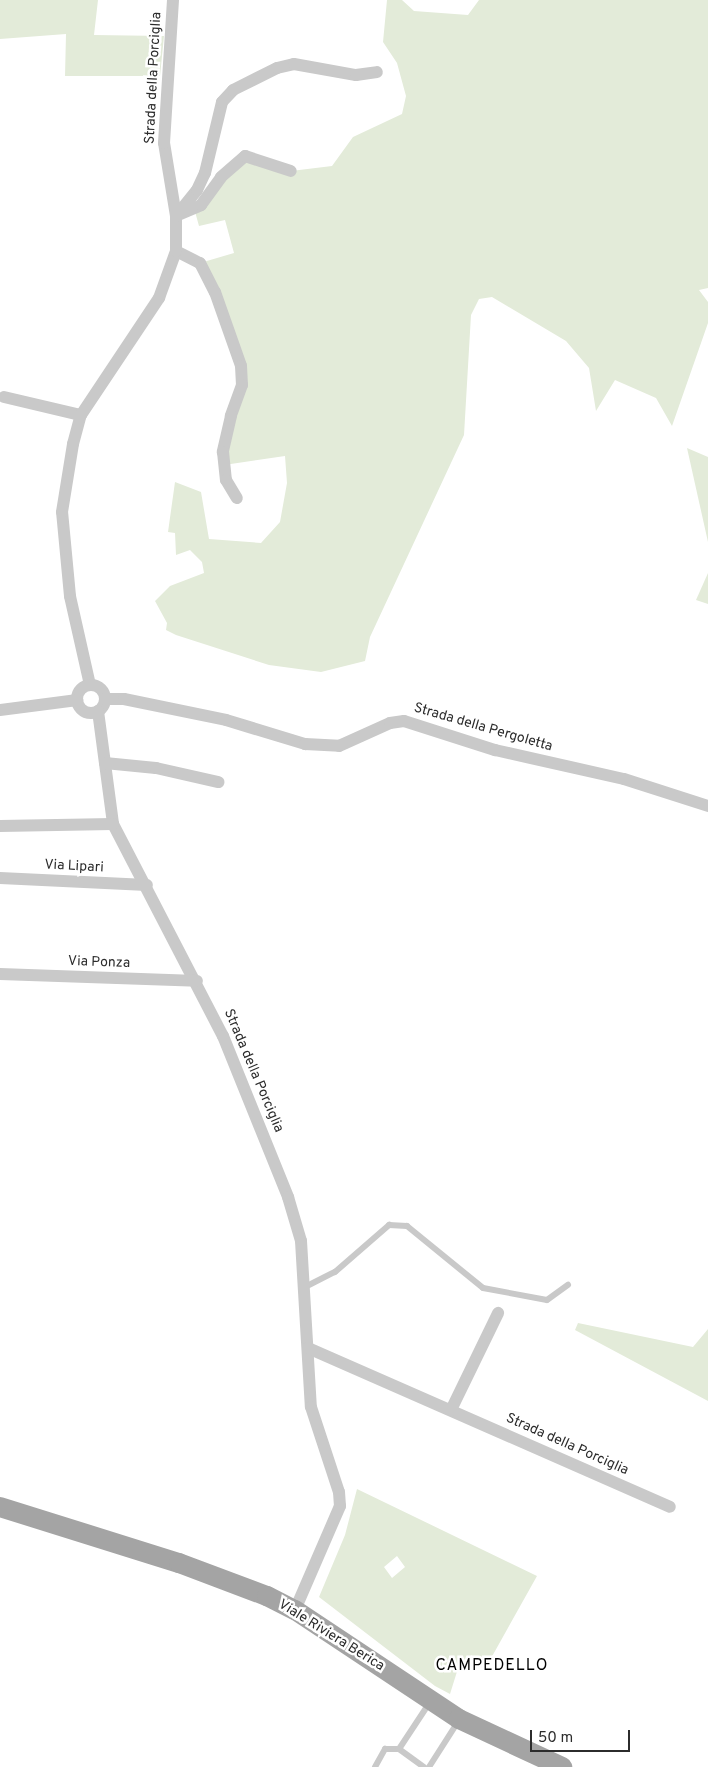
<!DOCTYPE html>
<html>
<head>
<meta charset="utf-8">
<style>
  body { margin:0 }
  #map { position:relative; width:708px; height:1767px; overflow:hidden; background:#fff; font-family:Overpass,sans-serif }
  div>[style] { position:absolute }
  .green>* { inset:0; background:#e3ebd9 }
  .service>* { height:6px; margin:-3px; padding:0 3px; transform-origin:3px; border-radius:3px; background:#c9c9c9 }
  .minor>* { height:12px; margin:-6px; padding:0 6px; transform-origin:6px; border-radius:6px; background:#c9c9c9 }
  .minor>.ring { margin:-6px; padding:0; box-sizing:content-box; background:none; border:12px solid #c9c9c9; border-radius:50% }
  .primary>* { height:20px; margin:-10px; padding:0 10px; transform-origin:10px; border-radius:10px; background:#a4a4a4 }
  span { translate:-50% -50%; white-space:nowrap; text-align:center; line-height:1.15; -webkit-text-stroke:5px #fff; paint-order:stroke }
  .street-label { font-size:14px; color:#2c2c2c }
  .quarter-label { font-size:16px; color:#000; letter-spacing:1px }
  .scale { position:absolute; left:530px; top:1730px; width:100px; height:22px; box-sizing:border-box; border:2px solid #2c2c2c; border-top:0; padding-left:6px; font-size:15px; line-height:18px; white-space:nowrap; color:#2c2c2c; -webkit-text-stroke:4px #fff; paint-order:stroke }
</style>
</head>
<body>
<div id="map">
  <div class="green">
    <div style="clip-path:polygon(0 0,98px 0,94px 35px,164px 36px,160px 76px,65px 76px,66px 34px,0 39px)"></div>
    <div style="clip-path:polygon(387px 0,402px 0,414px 11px,468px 15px,479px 0,708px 0,708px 288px,699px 290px,708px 302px,708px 323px,672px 426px,656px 398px,615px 380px,596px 411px,589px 368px,566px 341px,492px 297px,479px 299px,471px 315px,464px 435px,370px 637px,365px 661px,321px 672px,269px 665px,176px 635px,166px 630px,167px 623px,155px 601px,170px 586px,204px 573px,202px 562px,190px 550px,176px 555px,175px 533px,168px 532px,175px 482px,201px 492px,209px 539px,261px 543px,280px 522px,287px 483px,285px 456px,224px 465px,242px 385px,200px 263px,234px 253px,225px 220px,199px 226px,194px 208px,245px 156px,291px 171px,332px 166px,353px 137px,402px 114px,406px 96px,397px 63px,383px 42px)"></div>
    <div style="clip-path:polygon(687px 448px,708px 457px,708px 542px)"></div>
    <div style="clip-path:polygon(708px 573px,708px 604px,696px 600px)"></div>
    <div style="clip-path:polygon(578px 1323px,693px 1347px,708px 1329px,708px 1401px,575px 1330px)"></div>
    <div style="clip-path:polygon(evenodd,357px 1489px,537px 1576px,485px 1669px,468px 1660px,460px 1662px,450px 1694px,435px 1686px,319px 1597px,345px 1535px,357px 1489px,397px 1556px,405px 1567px,392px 1578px,384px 1567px,397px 1556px)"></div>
  </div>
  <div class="service">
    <div style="left:305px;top:1287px;width:34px;rotate:-27deg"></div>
    <div style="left:335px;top:1272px;width:72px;rotate:-41deg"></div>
    <div style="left:389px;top:1225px;width:18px;rotate:3deg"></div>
    <div style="left:407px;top:1226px;width:98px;rotate:39.2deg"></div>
    <div style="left:483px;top:1288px;width:65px;rotate:10.6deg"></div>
    <div style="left:547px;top:1300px;width:26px;rotate:-36deg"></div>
    <div style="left:399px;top:1749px;width:31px;rotate:36deg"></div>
    <div style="left:375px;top:1767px;width:21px;rotate:-61deg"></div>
    <div style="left:385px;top:1749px;width:14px"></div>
    <div style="left:399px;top:1749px;width:56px;rotate:-56.6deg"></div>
    <div style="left:429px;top:1767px;width:56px;rotate:-57.4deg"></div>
  </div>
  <div class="minor">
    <div style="left:178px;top:215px;width:25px;rotate:-23deg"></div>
    <div style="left:201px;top:205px;width:34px;rotate:-54deg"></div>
    <div style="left:221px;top:177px;width:32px;rotate:-41deg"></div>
    <div style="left:245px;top:156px;width:48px;rotate:18.1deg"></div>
    <div style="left:176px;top:216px;width:33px;rotate:-51deg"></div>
    <div style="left:197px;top:190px;width:19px;rotate:-65deg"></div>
    <div style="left:205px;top:173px;width:73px;rotate:-76.5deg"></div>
    <div style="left:222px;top:102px;width:16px;rotate:-47deg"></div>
    <div style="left:233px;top:90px;width:49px;rotate:-26.6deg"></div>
    <div style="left:277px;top:68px;width:17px;rotate:-13deg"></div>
    <div style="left:294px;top:64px;width:63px;rotate:10.1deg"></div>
    <div style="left:356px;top:75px;width:21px;rotate:-8deg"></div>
    <div style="left:176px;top:251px;width:27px;rotate:27deg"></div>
    <div style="left:200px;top:263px;width:33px;rotate:63deg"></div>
    <div style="left:215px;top:292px;width:78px;rotate:70.6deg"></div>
    <div style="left:241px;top:366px;width:19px;rotate:87deg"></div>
    <div style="left:242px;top:385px;width:33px;rotate:110deg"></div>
    <div style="left:231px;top:416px;width:37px;rotate:103deg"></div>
    <div style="left:223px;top:452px;width:28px;rotate:84deg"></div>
    <div style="left:226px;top:480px;width:21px;rotate:59deg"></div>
    <div style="left:4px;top:397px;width:79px;rotate:13.2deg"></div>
    <div style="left:90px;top:685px;width:91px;rotate:-102.7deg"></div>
    <div style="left:70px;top:596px;width:84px;rotate:-95.4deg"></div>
    <div style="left:62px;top:512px;width:69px;rotate:-80.8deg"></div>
    <div style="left:73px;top:444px;width:30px;rotate:-75deg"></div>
    <div style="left:81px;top:415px;width:141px;rotate:-56.3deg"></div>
    <div style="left:159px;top:298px;width:50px;rotate:-70.1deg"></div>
    <div style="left:176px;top:251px;width:35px;rotate:-90deg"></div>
    <div style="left:176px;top:216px;width:74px;rotate:-99.3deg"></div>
    <div style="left:164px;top:143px;width:143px;rotate:-86.4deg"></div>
    <div class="ring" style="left:77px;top:685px;width:16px;height:16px"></div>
    <div style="left:105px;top:699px;width:19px"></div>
    <div style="left:124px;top:699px;width:104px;rotate:11.6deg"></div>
    <div style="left:226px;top:720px;width:83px;rotate:16.9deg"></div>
    <div style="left:305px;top:744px;width:34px;rotate:3deg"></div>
    <div style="left:339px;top:746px;width:56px;rotate:-24.3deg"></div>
    <div style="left:390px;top:723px;width:14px;rotate:-8deg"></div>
    <div style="left:404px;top:721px;width:96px;rotate:17.7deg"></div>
    <div style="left:495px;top:750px;width:132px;rotate:12.7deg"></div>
    <div style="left:624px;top:779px;width:88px;rotate:17.8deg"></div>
    <div style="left:0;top:710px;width:78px;rotate:-7.4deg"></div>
    <div style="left:98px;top:711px;width:114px;rotate:82.4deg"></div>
    <div style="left:113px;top:824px;width:239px;rotate:62.6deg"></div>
    <div style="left:223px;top:1036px;width:174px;rotate:68deg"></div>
    <div style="left:288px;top:1197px;width:46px;rotate:73.5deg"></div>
    <div style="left:301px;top:1241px;width:166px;rotate:86.6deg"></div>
    <div style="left:311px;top:1407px;width:89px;rotate:71.8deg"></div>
    <div style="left:339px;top:1492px;width:14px;rotate:86deg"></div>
    <div style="left:340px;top:1506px;width:113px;rotate:113.4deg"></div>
    <div style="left:105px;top:763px;width:51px;rotate:5.6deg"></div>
    <div style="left:156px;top:768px;width:64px;rotate:12.7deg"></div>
    <div style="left:0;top:826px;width:113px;rotate:-1deg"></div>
    <div style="left:0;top:878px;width:147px;rotate:2.7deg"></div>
    <div style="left:0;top:974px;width:197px;rotate:2deg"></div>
    <div style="left:308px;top:1348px;width:395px;rotate:23.7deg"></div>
    <div style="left:451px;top:1410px;width:108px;rotate:-64.1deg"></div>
  </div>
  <div class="primary">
    <div style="left:0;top:1507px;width:188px;rotate:17.4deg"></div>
    <div style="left:179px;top:1563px;width:94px;rotate:20.6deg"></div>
    <div style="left:267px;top:1596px;width:31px;rotate:27deg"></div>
    <div style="left:295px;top:1610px;width:197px;rotate:33.6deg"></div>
    <div style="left:459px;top:1719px;width:114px;rotate:25deg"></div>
  </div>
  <div class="street-label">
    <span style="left:154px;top:78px;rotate:-87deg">Strada della Porciglia</span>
    <span style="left:483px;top:728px;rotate:16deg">Strada della Pergoletta</span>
    <span style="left:74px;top:867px;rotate:3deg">Via Lipari</span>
    <span style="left:99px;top:963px;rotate:2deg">Via Ponza</span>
    <span style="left:253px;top:1071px;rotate:67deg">Strada della Porciglia</span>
    <span style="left:567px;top:1445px;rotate:24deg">Strada della Porciglia</span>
    <span style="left:331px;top:1636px;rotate:32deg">Viale Riviera Berica</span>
  </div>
  <div class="quarter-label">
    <span style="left:492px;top:1666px">CAMPEDELLO</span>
  </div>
  <div class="scale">50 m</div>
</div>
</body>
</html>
